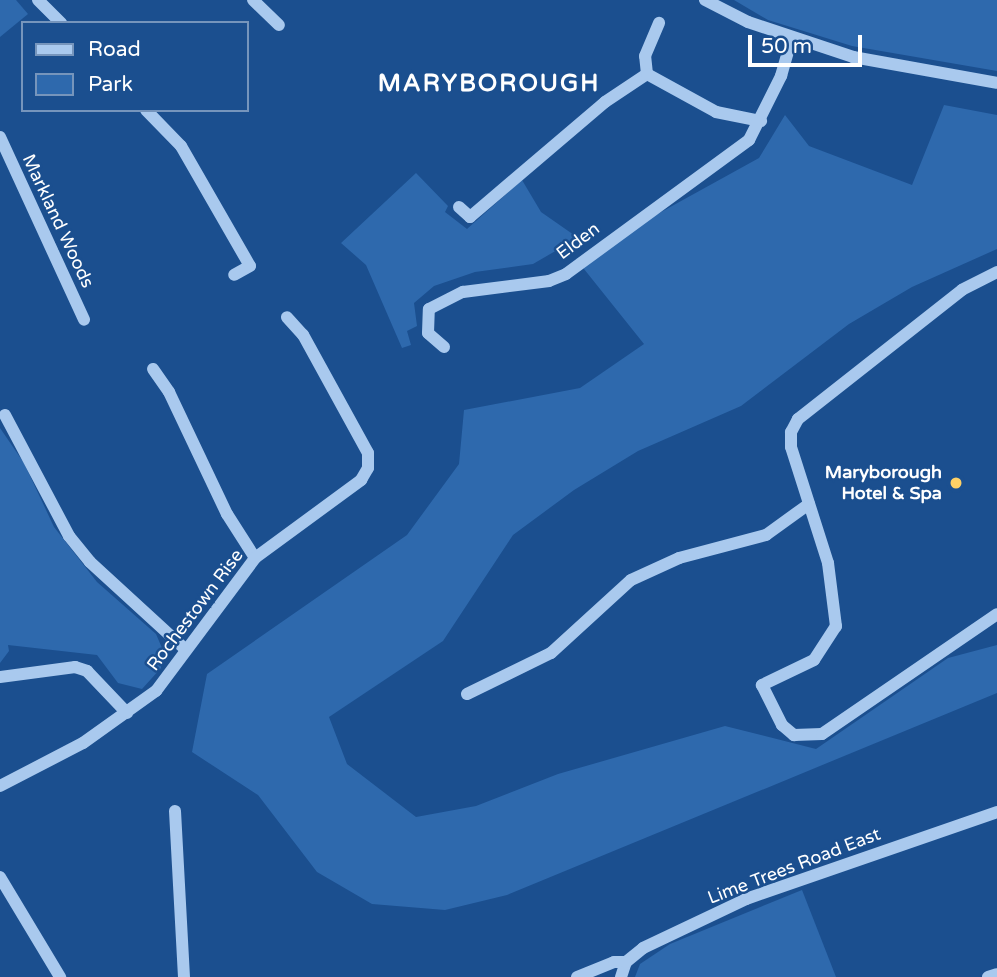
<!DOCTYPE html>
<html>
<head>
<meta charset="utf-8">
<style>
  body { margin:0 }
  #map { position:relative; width:997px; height:977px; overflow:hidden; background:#1b4f8f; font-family:"Varela Round",sans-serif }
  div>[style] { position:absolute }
  .green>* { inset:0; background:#2e69ad }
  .minor>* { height:12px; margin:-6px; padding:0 6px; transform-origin:6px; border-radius:6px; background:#a9c9ee }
  .dots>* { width:19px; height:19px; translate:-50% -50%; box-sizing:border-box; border:4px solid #1b4f8f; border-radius:50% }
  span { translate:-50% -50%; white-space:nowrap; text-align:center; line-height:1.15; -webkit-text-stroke:5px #1b4f8f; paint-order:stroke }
  .street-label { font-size:18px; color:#fff }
  .poi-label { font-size:18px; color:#fff; font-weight:700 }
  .right { translate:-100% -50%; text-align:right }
  .district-label { font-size:24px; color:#fff; font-weight:700; letter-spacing:2px }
  .legend { position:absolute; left:21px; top:21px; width:228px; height:91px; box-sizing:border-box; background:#1b4f8f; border:2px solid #7695bc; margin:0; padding:9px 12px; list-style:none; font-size:21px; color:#fff }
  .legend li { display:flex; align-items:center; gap:14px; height:35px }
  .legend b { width:35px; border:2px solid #7695bc }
  .scale { position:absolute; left:748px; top:35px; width:114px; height:32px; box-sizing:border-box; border:4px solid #fff; border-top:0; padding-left:9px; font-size:21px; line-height:24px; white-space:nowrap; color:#fff; -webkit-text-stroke:5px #1b4f8f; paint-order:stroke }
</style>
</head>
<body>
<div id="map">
  <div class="green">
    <div style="clip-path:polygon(0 0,16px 0,28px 14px,0 37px)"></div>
    <div style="clip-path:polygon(734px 0,997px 0,997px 71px,852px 46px,768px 20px)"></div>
    <div style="clip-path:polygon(944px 105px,997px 115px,997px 249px,912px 287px,849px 324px,741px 406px,638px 451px,574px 490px,513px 535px,443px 641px,329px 717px,347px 764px,416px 817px,476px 806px,558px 774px,725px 726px,816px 749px,948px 658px,997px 645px,997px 693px,507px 895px,445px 910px,372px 904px,317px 872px,258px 795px,192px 752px,207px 674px,407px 535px,459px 464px,464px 410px,580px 388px,644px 344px,576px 259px,759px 158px,785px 115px,809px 146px,912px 185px)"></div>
    <div style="clip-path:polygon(416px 173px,448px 206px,445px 212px,467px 229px,522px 180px,541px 212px,574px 235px,583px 235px,533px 264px,475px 272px,434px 286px,414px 303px,417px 326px,407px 331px,411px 345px,402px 348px,366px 265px,341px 243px)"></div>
    <div style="clip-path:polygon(0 428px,24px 463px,54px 527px,97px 582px,156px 634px,162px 648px,161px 668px,142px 689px,118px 683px,97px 655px,8px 645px,9px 651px,0 663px)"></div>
    <div style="clip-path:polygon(802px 890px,836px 977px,635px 977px,640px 964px,670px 944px)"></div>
  </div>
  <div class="minor">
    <div style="left:38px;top:0;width:33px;rotate:45deg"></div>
    <div style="left:253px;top:0;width:36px;rotate:44deg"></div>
    <div style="left:705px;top:0;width:48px;rotate:27.1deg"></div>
    <div style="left:748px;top:22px;width:111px;rotate:18.4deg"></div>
    <div style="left:853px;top:57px;width:146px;rotate:10.2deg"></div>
    <div style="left:647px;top:74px;width:18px;rotate:-96deg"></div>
    <div style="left:645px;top:56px;width:36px;rotate:-67deg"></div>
    <div style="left:146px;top:110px;width:50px;rotate:45.8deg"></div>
    <div style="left:181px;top:146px;width:138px;rotate:60.1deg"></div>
    <div style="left:250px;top:266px;width:18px;rotate:151deg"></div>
    <div style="left:0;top:137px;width:201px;rotate:65.3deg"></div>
    <div style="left:459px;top:207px;width:15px;rotate:42deg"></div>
    <div style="left:470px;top:217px;width:177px;rotate:-40.4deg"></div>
    <div style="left:605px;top:102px;width:50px;rotate:-33.7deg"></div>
    <div style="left:647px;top:74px;width:79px;rotate:28.8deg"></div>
    <div style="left:716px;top:112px;width:46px;rotate:11.3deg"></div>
    <div style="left:997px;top:272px;width:39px;rotate:153deg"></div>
    <div style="left:962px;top:290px;width:209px;rotate:141.8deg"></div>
    <div style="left:798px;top:419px;width:15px;rotate:118deg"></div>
    <div style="left:791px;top:432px;width:15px;rotate:90deg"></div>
    <div style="left:791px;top:447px;width:122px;rotate:72.3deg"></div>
    <div style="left:828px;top:563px;width:64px;rotate:82.8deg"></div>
    <div style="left:836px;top:626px;width:40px;rotate:122.9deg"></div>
    <div style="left:814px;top:660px;width:58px;rotate:154.3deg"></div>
    <div style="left:762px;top:685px;width:45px;rotate:63.4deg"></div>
    <div style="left:782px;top:725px;width:16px;rotate:40deg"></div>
    <div style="left:794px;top:735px;width:28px;rotate:-2deg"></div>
    <div style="left:822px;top:734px;width:212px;rotate:-34.4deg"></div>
    <div style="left:444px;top:347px;width:21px;rotate:-139deg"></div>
    <div style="left:428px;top:333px;width:24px;rotate:-88deg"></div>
    <div style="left:429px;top:309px;width:38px;rotate:-27deg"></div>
    <div style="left:463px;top:292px;width:87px;rotate:-7.3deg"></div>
    <div style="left:549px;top:281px;width:18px;rotate:-22deg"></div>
    <div style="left:566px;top:274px;width:227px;rotate:-36.2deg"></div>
    <div style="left:749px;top:140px;width:72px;rotate:-63.4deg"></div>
    <div style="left:781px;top:76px;width:40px;rotate:-74deg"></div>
    <div style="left:153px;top:369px;width:28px;rotate:55deg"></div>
    <div style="left:169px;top:392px;width:135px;rotate:64.6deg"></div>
    <div style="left:227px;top:514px;width:52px;rotate:57.5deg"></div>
    <div style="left:5px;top:415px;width:137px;rotate:62.1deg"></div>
    <div style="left:69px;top:536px;width:33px;rotate:51deg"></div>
    <div style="left:90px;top:562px;width:129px;rotate:42.5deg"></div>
    <div style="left:0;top:677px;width:76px;rotate:-7.6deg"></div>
    <div style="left:75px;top:667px;width:13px;rotate:18deg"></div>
    <div style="left:87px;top:671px;width:58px;rotate:46.4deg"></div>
    <div style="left:467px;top:694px;width:93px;rotate:-26deg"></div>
    <div style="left:551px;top:653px;width:108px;rotate:-42.4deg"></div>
    <div style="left:631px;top:580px;width:53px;rotate:-24.6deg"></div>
    <div style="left:679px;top:558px;width:90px;rotate:-14.8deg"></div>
    <div style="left:766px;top:535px;width:53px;rotate:-35.8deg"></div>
    <div style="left:0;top:786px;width:93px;rotate:-27.4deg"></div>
    <div style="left:83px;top:743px;width:90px;rotate:-35.5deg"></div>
    <div style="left:156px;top:691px;width:166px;rotate:-53.3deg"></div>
    <div style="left:255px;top:558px;width:132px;rotate:-36.3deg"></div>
    <div style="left:361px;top:480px;width:14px;rotate:-60deg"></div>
    <div style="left:368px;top:468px;width:15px;rotate:-90deg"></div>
    <div style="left:368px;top:453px;width:135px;rotate:-118.8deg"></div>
    <div style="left:303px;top:335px;width:24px;rotate:-132deg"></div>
    <div style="left:175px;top:811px;width:166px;rotate:86.9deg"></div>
    <div style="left:0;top:877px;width:117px;rotate:59deg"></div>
    <div style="left:577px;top:977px;width:40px;rotate:-22deg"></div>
    <div style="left:614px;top:962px;width:12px"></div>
    <div style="left:621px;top:977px;width:16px;rotate:-72deg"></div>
    <div style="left:626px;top:962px;width:22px;rotate:-39deg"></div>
    <div style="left:643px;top:948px;width:114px;rotate:-25.4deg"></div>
    <div style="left:746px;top:899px;width:266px;rotate:-19.1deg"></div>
    <div style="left:988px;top:977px;width:9px;rotate:-18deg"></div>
  </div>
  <div class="dots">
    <div style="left:956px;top:483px;background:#ffd166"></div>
  </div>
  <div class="street-label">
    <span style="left:58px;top:221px;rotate:65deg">Markland Woods</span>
    <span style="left:578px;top:241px;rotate:-37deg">Elden</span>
    <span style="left:195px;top:610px;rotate:-53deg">Rochestown Rise</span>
    <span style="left:794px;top:866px;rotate:-21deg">Lime Trees Road East</span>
  </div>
  <div class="poi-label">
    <span class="right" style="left:942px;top:483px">Maryborough<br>Hotel &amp; Spa</span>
  </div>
  <div class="district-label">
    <span style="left:489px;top:84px">MARYBOROUGH</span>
  </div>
  <ul class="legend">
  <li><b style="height:9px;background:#a9c9ee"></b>Road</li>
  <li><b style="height:19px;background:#2e69ad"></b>Park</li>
  </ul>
  <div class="scale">50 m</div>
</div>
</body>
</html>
